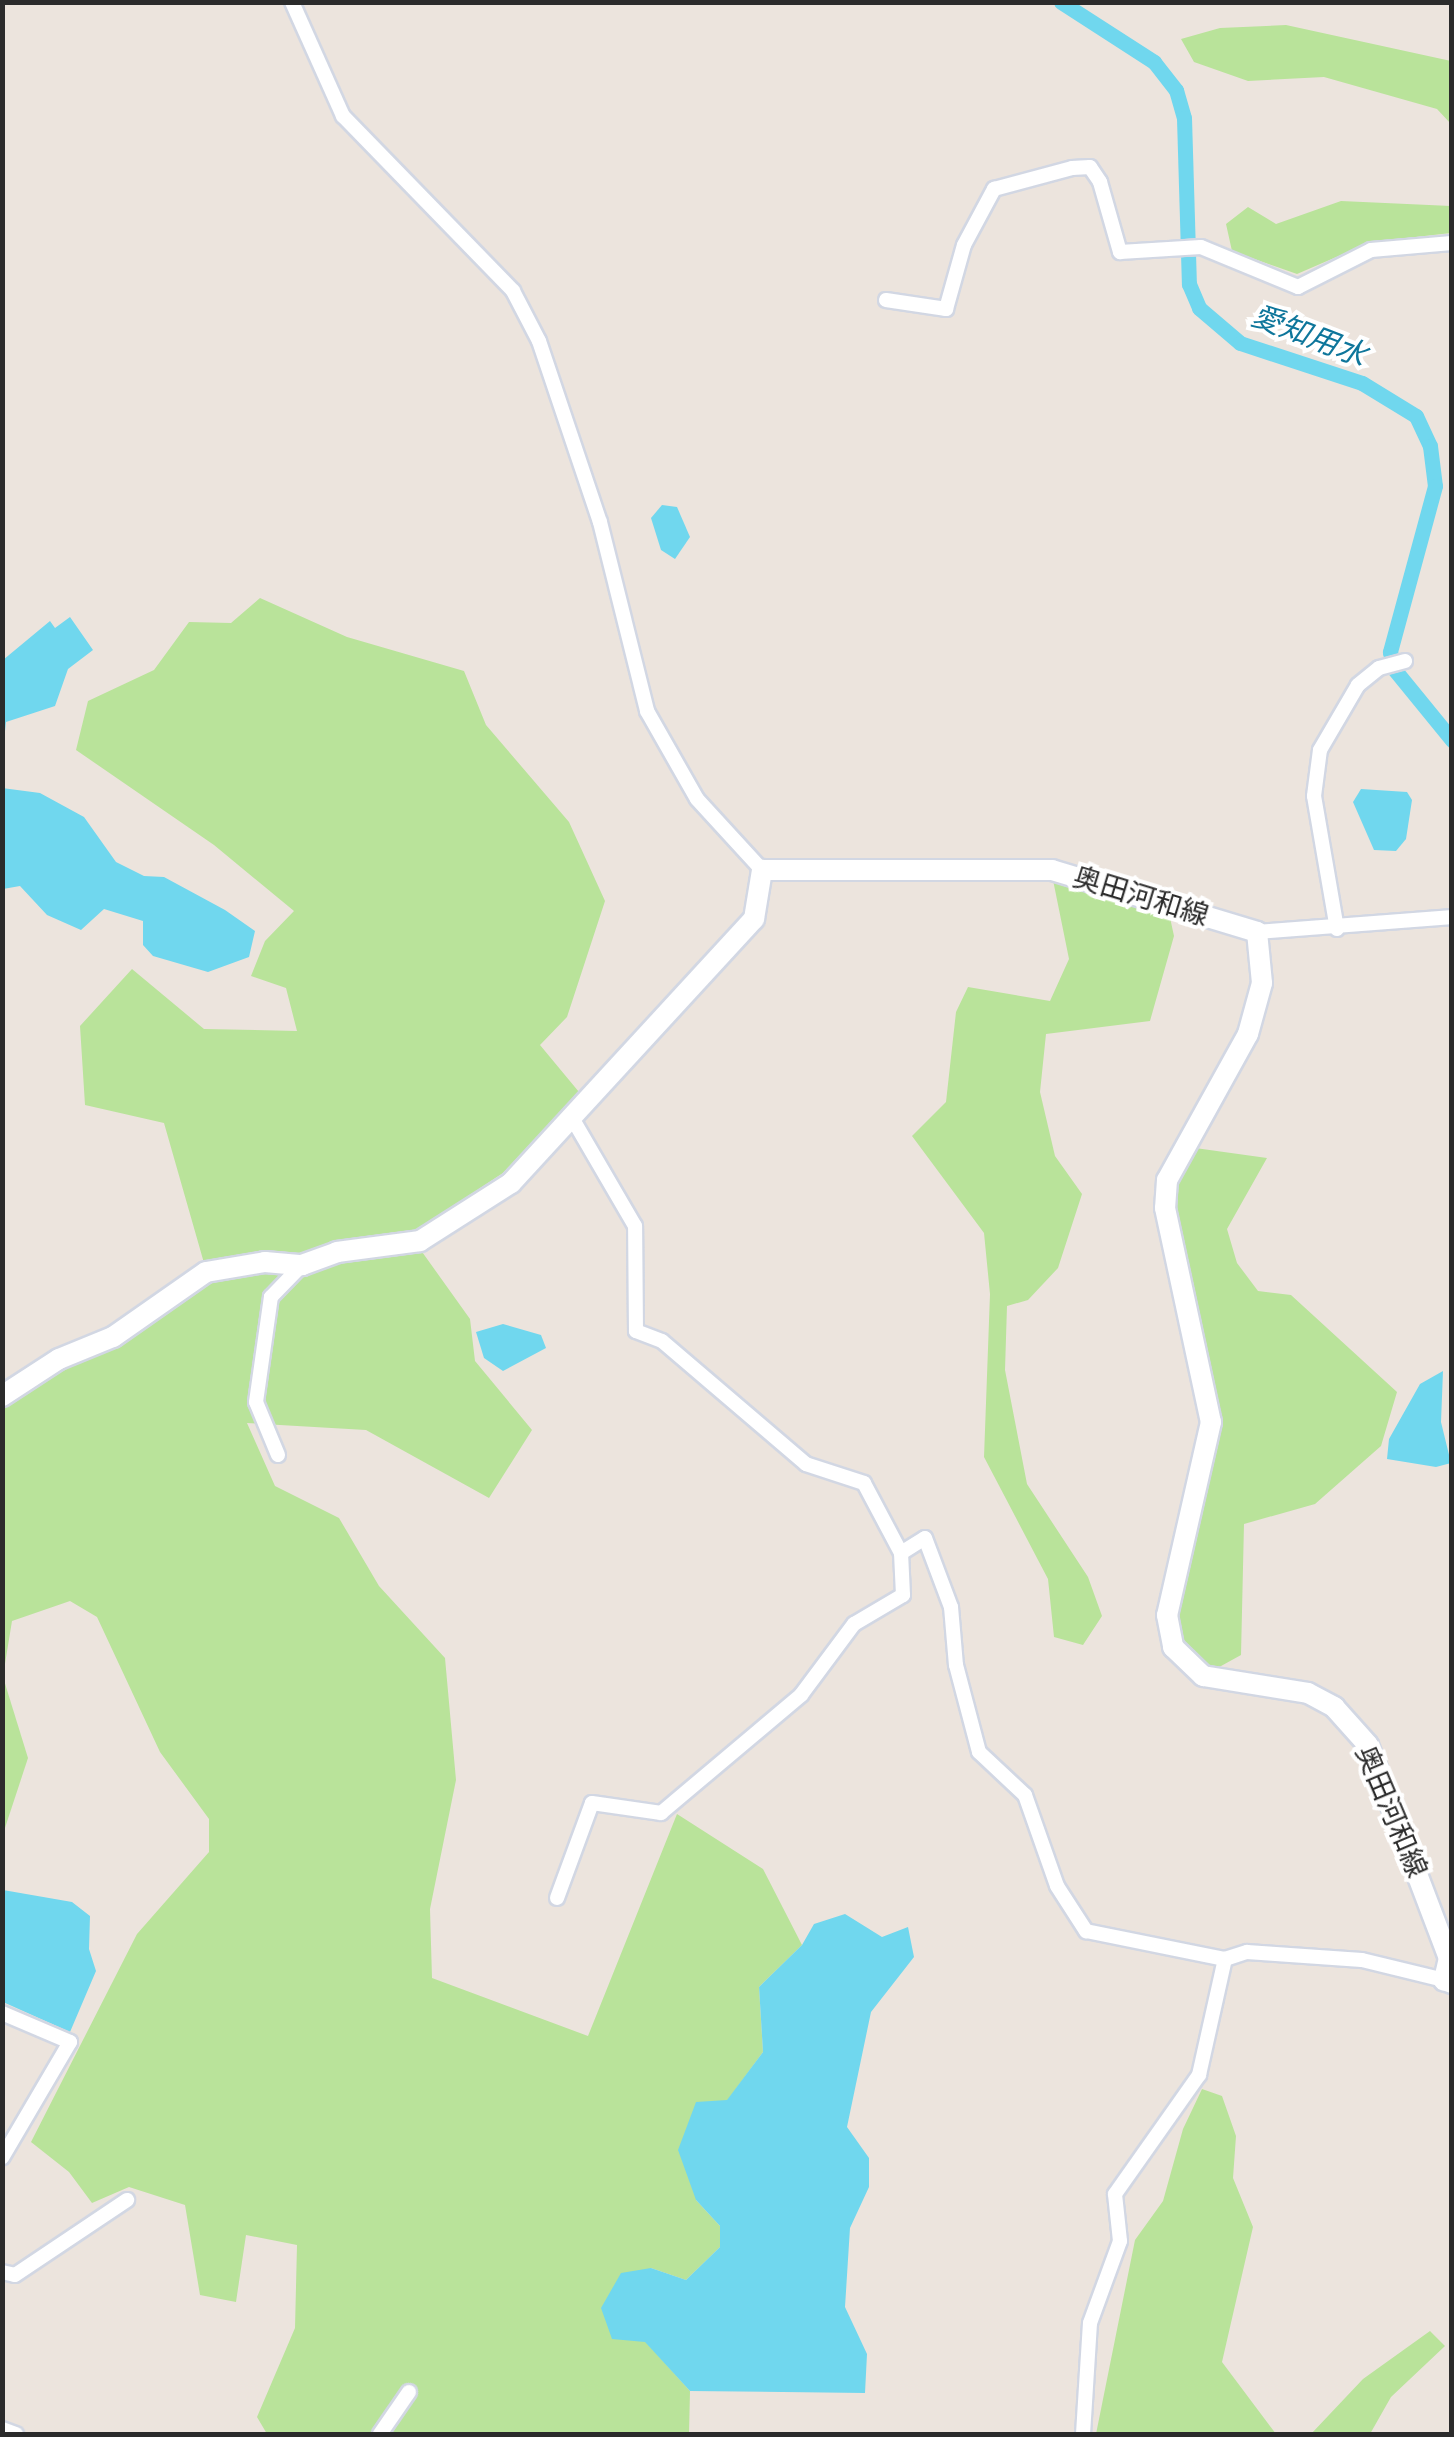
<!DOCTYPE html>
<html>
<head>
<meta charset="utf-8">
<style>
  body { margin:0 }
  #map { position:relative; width:1454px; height:2437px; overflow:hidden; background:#ece4dd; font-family:Arial,"Noto Sans JP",sans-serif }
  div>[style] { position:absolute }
  .green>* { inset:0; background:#b9e39a }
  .water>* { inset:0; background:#70d7ee }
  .canal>* { height:15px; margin:-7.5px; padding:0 7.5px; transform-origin:7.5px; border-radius:7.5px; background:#70d7ee }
  .roads { filter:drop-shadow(2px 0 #d2d7e3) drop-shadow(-2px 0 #d2d7e3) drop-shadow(0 2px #d2d7e3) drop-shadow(0 -2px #d2d7e3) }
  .minor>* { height:14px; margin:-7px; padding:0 7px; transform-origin:7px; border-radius:7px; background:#fff }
  .secondary>* { height:20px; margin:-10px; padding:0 10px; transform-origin:10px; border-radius:10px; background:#fff }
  span { translate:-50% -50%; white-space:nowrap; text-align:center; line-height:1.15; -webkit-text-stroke:8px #fff; paint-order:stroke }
  .street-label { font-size:28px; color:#2b2b2b }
  .water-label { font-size:30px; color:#0e769b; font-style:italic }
  .frame { position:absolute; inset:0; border:5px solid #2b2b2b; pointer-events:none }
</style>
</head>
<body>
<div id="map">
  <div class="green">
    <div style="clip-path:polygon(1286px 25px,1451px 61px,1451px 124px,1437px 109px,1324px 77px,1248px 81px,1194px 62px,1181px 39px,1220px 28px)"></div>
    <div style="clip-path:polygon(1341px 201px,1451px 206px,1451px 233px,1371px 242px,1297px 274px,1232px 251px,1226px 224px,1248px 207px,1276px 224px)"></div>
    <div style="clip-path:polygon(260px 598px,347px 637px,464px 671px,486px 725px,569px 822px,605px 901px,567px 1017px,540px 1045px,579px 1092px,503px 1173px,410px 1235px,470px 1319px,475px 1361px,532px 1430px,489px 1498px,366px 1430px,247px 1423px,275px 1486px,339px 1518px,379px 1586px,445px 1658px,456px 1780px,430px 1909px,432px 1978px,588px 2036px,677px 1814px,763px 1869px,802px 1945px,759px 1987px,763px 2052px,727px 2101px,696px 2200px,720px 2226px,720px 2247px,686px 2280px,651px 2268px,645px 2341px,690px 2391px,689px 2434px,267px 2434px,257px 2417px,295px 2328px,297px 2245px,246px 2235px,236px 2302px,200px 2295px,185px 2205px,129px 2187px,92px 2203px,69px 2172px,31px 2142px,137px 1934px,209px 1852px,209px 1819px,160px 1752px,97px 1617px,70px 1601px,12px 1621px,3px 1676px,3px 1407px,208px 1277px,164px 1123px,85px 1105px,80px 1026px,132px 969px,204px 1029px,297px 1031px,286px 988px,251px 976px,265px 941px,294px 911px,214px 845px,76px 750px,88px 701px,154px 670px,189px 622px,231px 623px)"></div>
    <div style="clip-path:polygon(1053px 880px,1169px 913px,1174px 936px,1150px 1021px,1046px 1034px,1040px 1092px,1055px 1156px,1082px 1194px,1058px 1268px,1028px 1300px,1007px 1306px,1005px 1370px,1027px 1484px,1088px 1577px,1102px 1616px,1083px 1645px,1054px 1637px,1048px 1579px,984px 1457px,990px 1294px,984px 1233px,912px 1136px,946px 1102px,956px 1012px,968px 987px,1050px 1001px,1069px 959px)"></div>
    <div style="clip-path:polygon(1188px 1147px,1267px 1158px,1227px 1229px,1237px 1263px,1258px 1291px,1291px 1295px,1397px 1392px,1381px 1446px,1315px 1504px,1244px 1524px,1241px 1655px,1212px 1671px,1184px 1648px,1175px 1611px,1218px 1425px,1170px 1209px)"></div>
    <div style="clip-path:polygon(3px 1677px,28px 1758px,3px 1834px,2px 1834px)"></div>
    <div style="clip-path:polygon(1202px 2089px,1222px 2096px,1236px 2136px,1233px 2178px,1253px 2227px,1222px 2362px,1276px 2434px,1096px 2434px,1135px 2240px,1163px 2201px,1183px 2129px)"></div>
    <div style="clip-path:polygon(1430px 2331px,1445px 2346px,1391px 2397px,1370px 2434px,1311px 2434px,1363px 2379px)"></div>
  </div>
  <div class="water">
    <div style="clip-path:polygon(662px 505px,677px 507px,690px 537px,675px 559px,661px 550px,651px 518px)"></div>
    <div style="clip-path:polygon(70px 617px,93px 650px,68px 669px,55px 706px,6px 722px,3px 750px,3px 660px,50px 621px,55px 628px)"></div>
    <div style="clip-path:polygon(2px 788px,40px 793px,84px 817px,116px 862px,144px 876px,164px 877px,225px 910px,255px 931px,249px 957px,208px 972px,153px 956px,143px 945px,143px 921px,104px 909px,81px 930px,47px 915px,20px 886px,3px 889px)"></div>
    <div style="clip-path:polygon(1361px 789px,1407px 792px,1412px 800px,1406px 839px,1396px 851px,1374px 850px,1353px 802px)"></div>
    <div style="clip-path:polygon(503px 1324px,541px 1335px,546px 1348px,503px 1371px,484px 1358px,476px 1332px)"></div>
    <div style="clip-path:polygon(1443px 1371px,1441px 1422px,1451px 1463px,1436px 1467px,1387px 1459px,1389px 1439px,1420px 1384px)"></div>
    <div style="clip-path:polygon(3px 1890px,72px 1902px,90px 1916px,89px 1949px,96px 1971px,70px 2032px,3px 2002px)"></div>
    <div style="clip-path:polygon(845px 1914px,882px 1937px,908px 1927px,914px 1957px,871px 2012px,847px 2127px,869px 2158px,869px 2187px,850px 2228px,845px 2307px,867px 2354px,865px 2393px,690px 2391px,645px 2342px,612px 2339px,601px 2308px,621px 2273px,651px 2268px,686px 2280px,720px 2247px,720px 2226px,696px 2200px,678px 2150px,696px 2102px,727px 2100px,763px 2052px,759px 1987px,802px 1945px,814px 1924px)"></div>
  </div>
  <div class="canal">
    <div style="left:1061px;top:2px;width:111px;rotate:32.8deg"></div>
    <div style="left:1154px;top:62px;width:36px;rotate:52deg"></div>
    <div style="left:1176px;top:90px;width:29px;rotate:74deg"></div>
    <div style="left:1184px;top:118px;width:166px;rotate:88.3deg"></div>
    <div style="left:1189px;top:284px;width:26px;rotate:67deg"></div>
    <div style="left:1199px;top:308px;width:54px;rotate:40.5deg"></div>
    <div style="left:1240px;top:343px;width:128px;rotate:18.2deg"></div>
    <div style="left:1362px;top:383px;width:63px;rotate:31.4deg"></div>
    <div style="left:1416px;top:416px;width:33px;rotate:65deg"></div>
    <div style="left:1430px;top:446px;width:40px;rotate:82.9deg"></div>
    <div style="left:1435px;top:486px;width:172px;rotate:105.2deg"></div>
    <div style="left:1390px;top:652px;width:17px;rotate:77deg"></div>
    <div style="left:1394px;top:669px;width:92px;rotate:50.8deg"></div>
  </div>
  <div class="roads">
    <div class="minor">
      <div style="left:292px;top:2px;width:125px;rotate:65.9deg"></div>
      <div style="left:343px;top:116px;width:244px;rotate:45.8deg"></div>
      <div style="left:513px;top:291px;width:56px;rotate:62.5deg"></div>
      <div style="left:539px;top:341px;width:191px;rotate:71.4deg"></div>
      <div style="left:600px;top:522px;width:195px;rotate:76deg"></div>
      <div style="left:647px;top:711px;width:101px;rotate:60.4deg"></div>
      <div style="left:697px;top:799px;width:96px;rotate:47.5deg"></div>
      <div style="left:886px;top:300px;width:61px;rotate:8.5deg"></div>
      <div style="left:946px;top:309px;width:66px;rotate:-74.3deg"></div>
      <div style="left:964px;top:245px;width:64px;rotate:-61.8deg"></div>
      <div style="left:994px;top:189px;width:81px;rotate:-15.1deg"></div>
      <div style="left:1072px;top:168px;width:18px;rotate:-3deg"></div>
      <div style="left:1090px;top:167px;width:18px;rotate:56deg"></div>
      <div style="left:1100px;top:182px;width:73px;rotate:74.1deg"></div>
      <div style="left:1120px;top:252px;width:81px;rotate:-3.5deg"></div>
      <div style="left:1201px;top:247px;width:105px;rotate:22.4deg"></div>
      <div style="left:1298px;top:287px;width:82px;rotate:-26.9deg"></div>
      <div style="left:1371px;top:250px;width:81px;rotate:-4.9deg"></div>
      <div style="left:1337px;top:929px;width:135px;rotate:-99.8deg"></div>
      <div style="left:1314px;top:796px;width:46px;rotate:-82.6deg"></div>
      <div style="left:1320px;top:750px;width:75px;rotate:-59.7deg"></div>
      <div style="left:1358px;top:685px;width:27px;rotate:-39deg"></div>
      <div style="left:1379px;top:668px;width:27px;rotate:-15deg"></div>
      <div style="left:1257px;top:932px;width:196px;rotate:-4.4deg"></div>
      <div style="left:278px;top:1455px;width:57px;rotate:-112.5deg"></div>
      <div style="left:256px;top:1402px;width:106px;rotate:-81.9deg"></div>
      <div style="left:271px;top:1297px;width:45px;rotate:-45.9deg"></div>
      <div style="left:901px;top:1553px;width:28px;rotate:-32deg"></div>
      <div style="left:925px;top:1538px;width:74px;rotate:69.4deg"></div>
      <div style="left:951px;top:1607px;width:58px;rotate:85.1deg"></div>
      <div style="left:956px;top:1665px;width:90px;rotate:75.2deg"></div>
      <div style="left:979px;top:1752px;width:63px;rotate:43.1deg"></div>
      <div style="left:1025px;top:1795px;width:96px;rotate:70.6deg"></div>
      <div style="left:1057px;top:1886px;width:54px;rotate:57.2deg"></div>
      <div style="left:1086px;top:1931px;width:142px;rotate:11.4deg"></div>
      <div style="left:1225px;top:1959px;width:23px;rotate:-18deg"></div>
      <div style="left:1247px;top:1952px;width:115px;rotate:4deg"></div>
      <div style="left:1362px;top:1960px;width:84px;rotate:13.7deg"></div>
      <div style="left:557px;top:1898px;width:101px;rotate:-69.8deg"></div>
      <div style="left:592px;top:1803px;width:70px;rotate:8.2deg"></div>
      <div style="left:661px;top:1813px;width:183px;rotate:-40.1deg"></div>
      <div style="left:801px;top:1695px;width:89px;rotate:-53.3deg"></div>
      <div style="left:854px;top:1624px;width:57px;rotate:-30.6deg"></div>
      <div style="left:903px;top:1595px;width:42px;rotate:-92.7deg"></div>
      <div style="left:901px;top:1553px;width:79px;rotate:-117.9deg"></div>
      <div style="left:864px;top:1483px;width:61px;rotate:-161.9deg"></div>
      <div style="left:806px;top:1464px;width:189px;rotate:-139.5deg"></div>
      <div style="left:662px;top:1341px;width:28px;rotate:-159deg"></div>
      <div style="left:636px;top:1331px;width:105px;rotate:-90.5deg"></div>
      <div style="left:635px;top:1226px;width:121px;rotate:-120.2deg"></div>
      <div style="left:2px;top:2013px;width:74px;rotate:23.1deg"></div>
      <div style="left:70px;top:2042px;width:134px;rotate:120.4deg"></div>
      <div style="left:2px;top:2272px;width:13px;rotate:13deg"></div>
      <div style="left:15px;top:2275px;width:135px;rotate:-33.8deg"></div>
      <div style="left:2px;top:2429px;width:15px;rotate:20deg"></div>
      <div style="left:380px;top:2434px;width:51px;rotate:-55.4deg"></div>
      <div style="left:1083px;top:2434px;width:111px;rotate:-86.4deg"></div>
      <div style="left:1090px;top:2323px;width:87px;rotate:-69.9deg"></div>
      <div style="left:1120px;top:2241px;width:47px;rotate:-96.1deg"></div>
      <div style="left:1115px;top:2194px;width:146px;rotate:-54.8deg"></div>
      <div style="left:1199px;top:2075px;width:119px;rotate:-77.4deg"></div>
    </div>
    <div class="secondary">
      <div style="left:2px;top:1396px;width:68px;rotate:-33deg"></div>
      <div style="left:59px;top:1359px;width:58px;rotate:-22.2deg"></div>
      <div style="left:113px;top:1337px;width:113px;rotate:-35deg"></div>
      <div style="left:206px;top:1272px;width:60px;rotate:-9.6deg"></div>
      <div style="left:265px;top:1262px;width:37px;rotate:5deg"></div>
      <div style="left:302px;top:1265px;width:37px;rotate:-20deg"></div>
      <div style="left:337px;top:1252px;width:84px;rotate:-7.5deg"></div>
      <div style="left:420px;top:1241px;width:108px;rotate:-32.5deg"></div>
      <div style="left:511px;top:1183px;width:359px;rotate:-47.4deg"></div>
      <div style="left:754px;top:919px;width:50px;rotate:-80.7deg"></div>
      <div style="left:762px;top:870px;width:290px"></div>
      <div style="left:1052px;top:870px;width:214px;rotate:16.8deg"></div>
      <div style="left:1257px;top:932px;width:51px;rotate:84.4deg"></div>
      <div style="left:1262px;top:983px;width:53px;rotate:105.4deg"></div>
      <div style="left:1248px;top:1034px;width:167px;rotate:119deg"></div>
      <div style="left:1167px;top:1180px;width:28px;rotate:94deg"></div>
      <div style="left:1165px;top:1208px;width:219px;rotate:77.9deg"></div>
      <div style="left:1211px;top:1422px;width:198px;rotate:102.8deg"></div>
      <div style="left:1167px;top:1615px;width:33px;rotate:79deg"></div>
      <div style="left:1173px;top:1647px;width:42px;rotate:44deg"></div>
      <div style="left:1203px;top:1676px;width:106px;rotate:9.2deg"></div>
      <div style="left:1308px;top:1693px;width:30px;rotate:28deg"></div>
      <div style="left:1334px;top:1707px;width:51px;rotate:48.2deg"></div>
      <div style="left:1368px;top:1745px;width:228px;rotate:69.2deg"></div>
      <div style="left:1449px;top:1958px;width:23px;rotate:103deg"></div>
      <div style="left:1444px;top:1980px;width:9px;rotate:21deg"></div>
    </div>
  </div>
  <div class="street-label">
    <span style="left:1141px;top:897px;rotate:17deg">奥田河和線</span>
    <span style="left:1391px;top:1812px;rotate:67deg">奥田河和線</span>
  </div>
  <div class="water-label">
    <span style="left:1309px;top:336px;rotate:21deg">愛知用水</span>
  </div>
  <div class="frame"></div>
</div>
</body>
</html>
